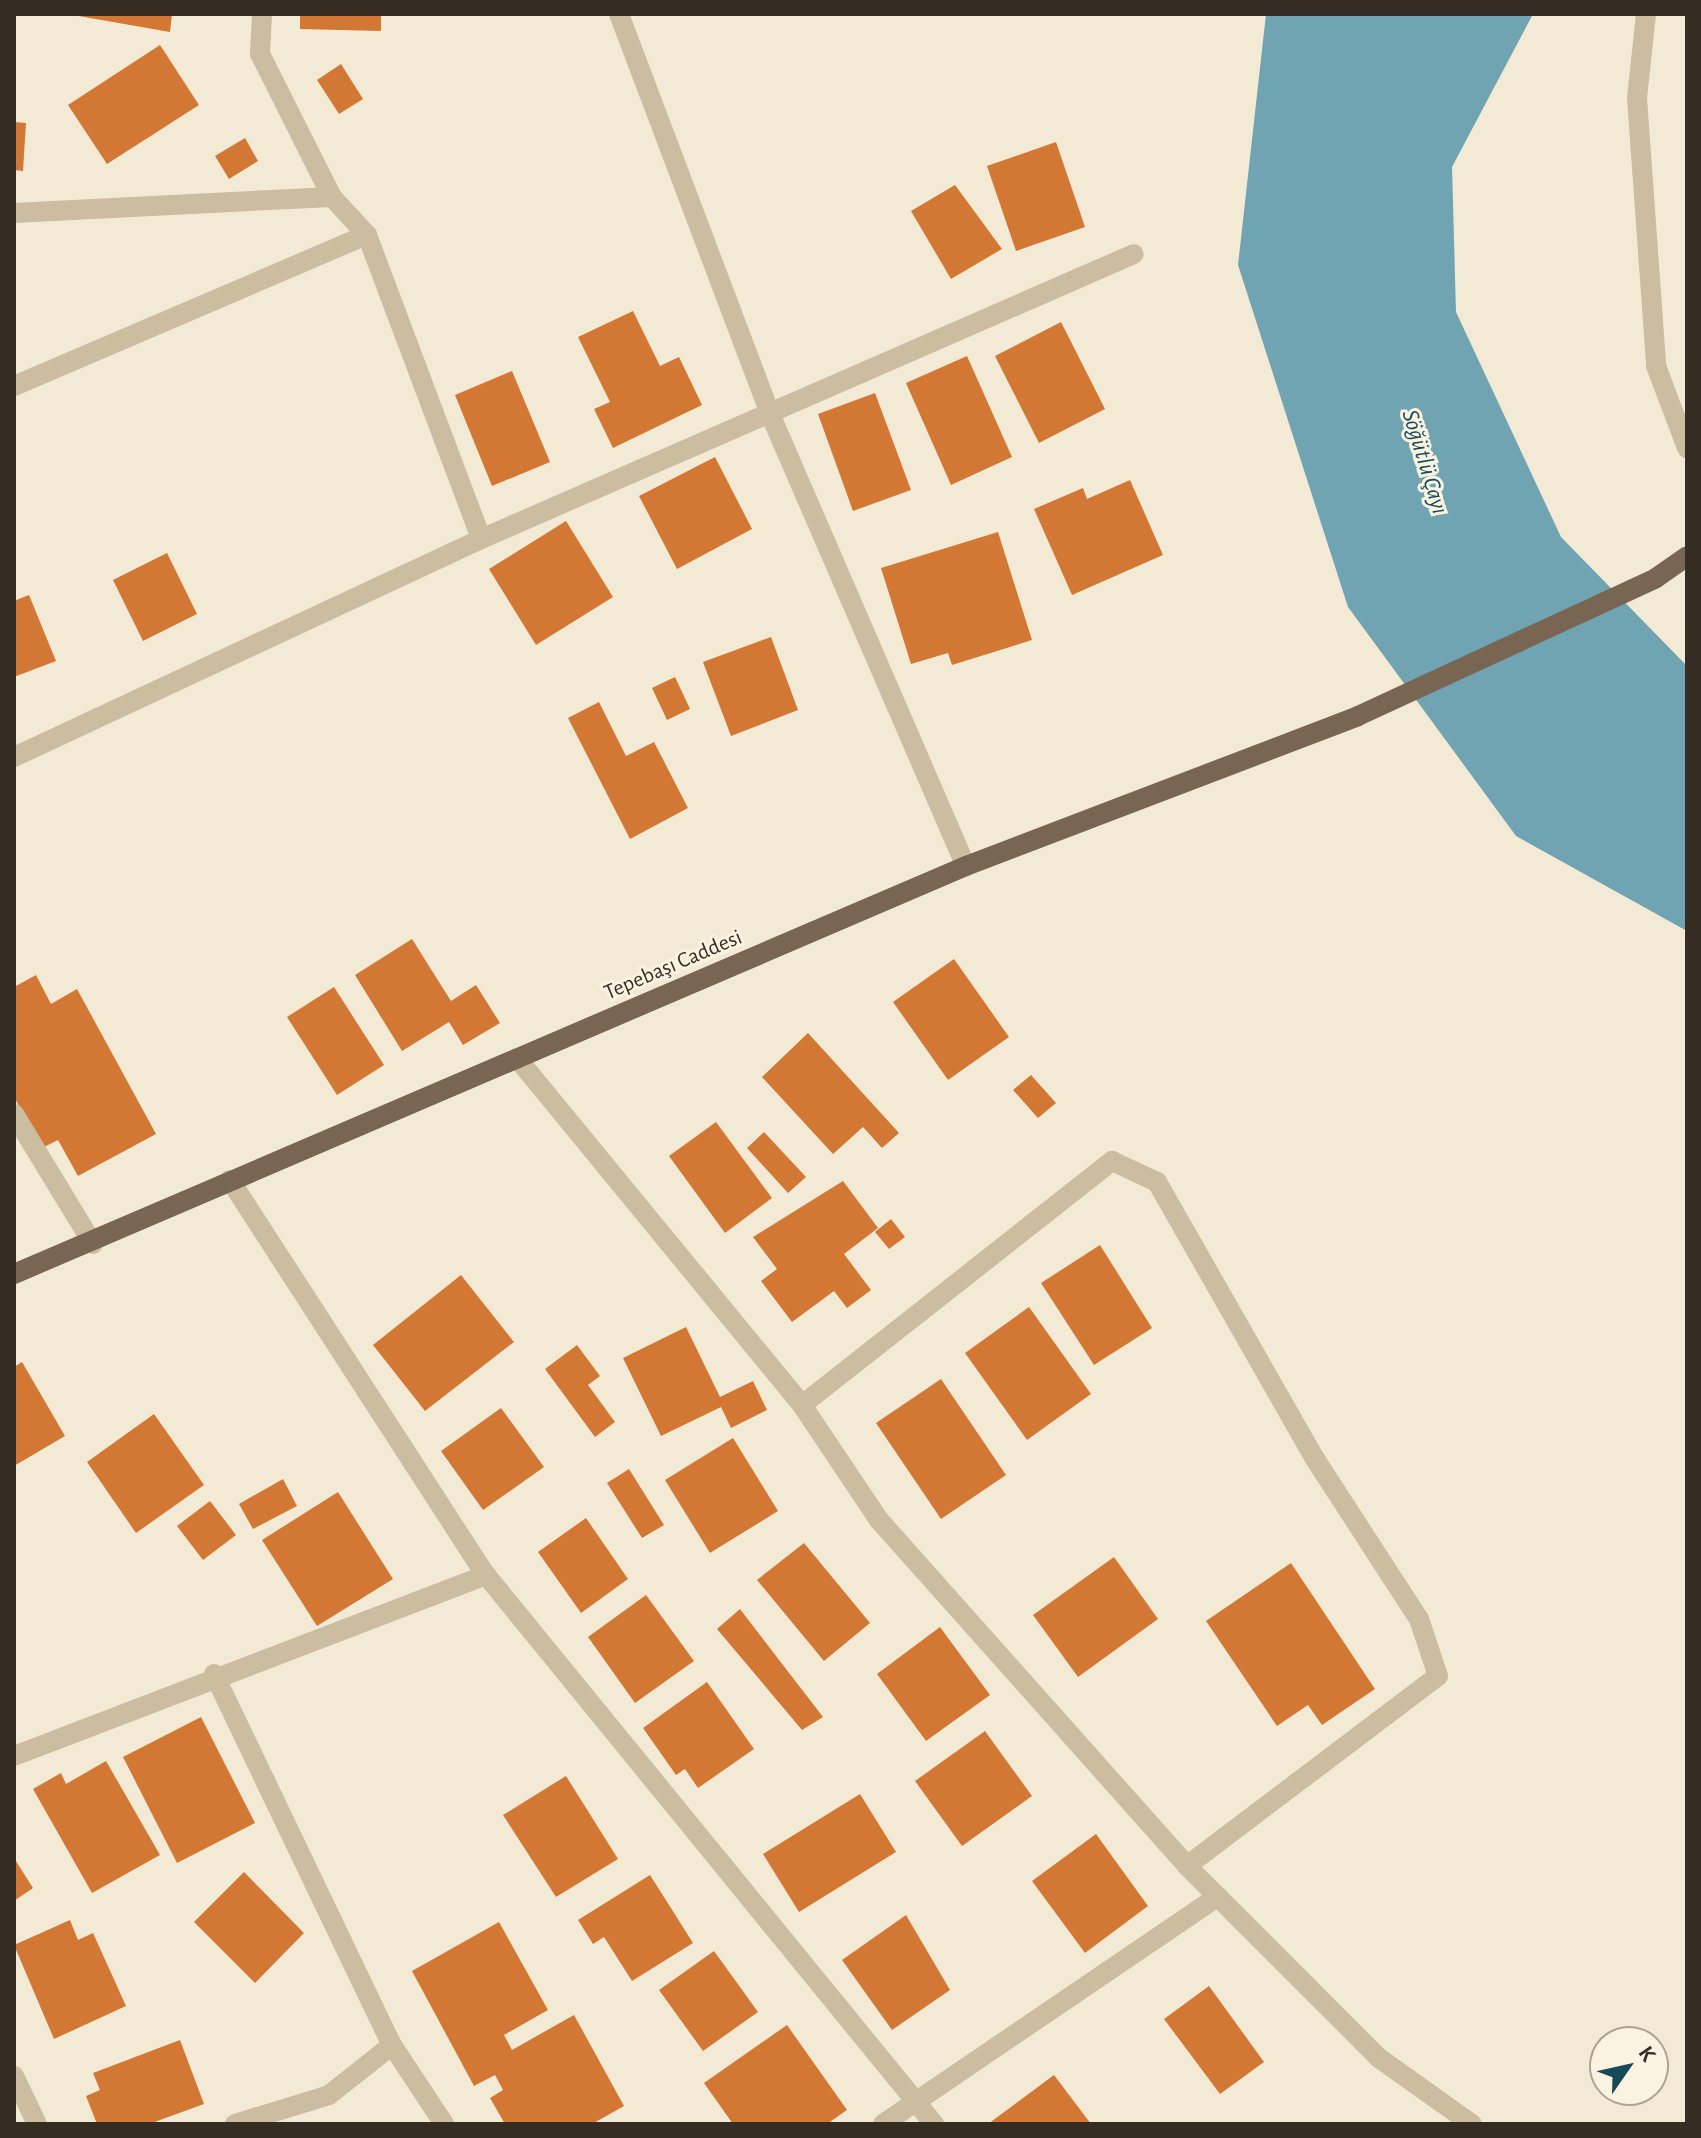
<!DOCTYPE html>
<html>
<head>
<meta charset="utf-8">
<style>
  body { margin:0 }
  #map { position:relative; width:1701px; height:2138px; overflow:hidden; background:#f3ead5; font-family:"Alegreya Sans",sans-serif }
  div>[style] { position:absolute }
  .water>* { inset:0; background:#71a4b2 }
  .building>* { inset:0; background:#d27734 }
  .minor>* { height:20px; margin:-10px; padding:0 10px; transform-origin:10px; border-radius:10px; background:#ccbca0 }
  .major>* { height:20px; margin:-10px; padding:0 10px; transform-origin:10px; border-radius:10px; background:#786653 }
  span { translate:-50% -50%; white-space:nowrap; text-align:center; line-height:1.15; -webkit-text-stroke:6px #fbf3e1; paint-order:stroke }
  .street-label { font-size:22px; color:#352c24 }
  .water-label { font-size:24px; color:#16495a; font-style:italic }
  .frame { position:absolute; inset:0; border:16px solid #352c24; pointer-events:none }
  .north { position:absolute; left:1589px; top:2026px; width:80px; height:80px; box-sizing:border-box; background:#fbf3e1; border:2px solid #aca395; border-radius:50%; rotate:56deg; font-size:22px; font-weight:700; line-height:32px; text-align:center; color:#352c24 }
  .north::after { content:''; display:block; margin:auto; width:28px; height:36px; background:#16495a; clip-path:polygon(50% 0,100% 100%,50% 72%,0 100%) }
</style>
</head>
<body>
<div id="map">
  <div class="water">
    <div style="clip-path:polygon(1266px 14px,1533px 14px,1452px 167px,1456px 312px,1561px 537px,1687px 666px,1687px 931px,1516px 836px,1348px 607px,1238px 265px)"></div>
  </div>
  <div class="building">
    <div style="clip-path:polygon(67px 14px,172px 14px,170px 32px)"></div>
    <div style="clip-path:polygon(300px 14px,381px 14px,381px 31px,300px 29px)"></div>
    <div style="clip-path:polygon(160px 45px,199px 105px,107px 164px,68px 105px)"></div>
    <div style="clip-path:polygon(341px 64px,363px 99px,339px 114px,317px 80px)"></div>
    <div style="clip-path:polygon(14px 122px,26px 123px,23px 171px,14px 170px)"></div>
    <div style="clip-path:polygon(245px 138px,258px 161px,229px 179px,215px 156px)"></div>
    <div style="clip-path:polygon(1056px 142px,1085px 227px,1016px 251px,987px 166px)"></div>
    <div style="clip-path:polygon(955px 185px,1002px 249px,951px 279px,911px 211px)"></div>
    <div style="clip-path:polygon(633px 311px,660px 366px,679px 357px,702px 405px,613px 448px,594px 409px,610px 402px,578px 337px)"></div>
    <div style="clip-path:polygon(1061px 322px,1105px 409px,1039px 443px,995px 356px)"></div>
    <div style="clip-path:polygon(967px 356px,1012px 457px,951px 485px,906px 383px)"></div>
    <div style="clip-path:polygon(512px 371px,550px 462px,492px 486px,455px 395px)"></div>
    <div style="clip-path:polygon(875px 393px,911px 490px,853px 511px,818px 414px)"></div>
    <div style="clip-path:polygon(715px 457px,752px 529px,677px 569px,639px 496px)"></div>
    <div style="clip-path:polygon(1130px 480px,1163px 555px,1072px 595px,1034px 509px,1083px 488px,1087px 499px)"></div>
    <div style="clip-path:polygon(566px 521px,613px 597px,536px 645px,489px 569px)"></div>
    <div style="clip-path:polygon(998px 532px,1032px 640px,952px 665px,948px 653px,911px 664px,881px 568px)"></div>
    <div style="clip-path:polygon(167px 553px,197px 614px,143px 641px,113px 580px)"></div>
    <div style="clip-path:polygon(29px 595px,56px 661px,14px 677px,14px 601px)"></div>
    <div style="clip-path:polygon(771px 637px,798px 710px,731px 736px,703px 662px)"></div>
    <div style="clip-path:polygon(675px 677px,690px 709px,667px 720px,652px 688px)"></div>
    <div style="clip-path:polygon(599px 702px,626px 756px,654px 742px,688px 808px,630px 839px,568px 718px)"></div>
    <div style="clip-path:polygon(412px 939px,451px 1001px,476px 985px,500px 1023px,463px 1045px,449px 1022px,402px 1051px,355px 975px)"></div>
    <div style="clip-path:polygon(954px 959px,1009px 1037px,948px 1080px,893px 1002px)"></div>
    <div style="clip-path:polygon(36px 975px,51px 1004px,77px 989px,156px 1134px,78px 1176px,58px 1140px,42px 1148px,14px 1097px,14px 987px)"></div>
    <div style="clip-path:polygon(334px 987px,384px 1065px,337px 1095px,287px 1017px)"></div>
    <div style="clip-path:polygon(808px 1033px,899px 1133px,882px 1148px,863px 1127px,833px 1154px,762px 1077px)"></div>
    <div style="clip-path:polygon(1031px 1075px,1056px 1103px,1038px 1118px,1013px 1090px)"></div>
    <div style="clip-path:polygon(716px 1122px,772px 1198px,725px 1233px,669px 1156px)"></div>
    <div style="clip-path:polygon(764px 1132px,806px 1177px,788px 1193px,747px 1148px)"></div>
    <div style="clip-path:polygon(843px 1181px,878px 1228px,844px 1254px,871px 1290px,847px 1308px,834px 1291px,792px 1322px,761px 1281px,777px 1269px,753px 1237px)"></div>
    <div style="clip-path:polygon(891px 1219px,905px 1237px,889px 1249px,875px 1232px)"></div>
    <div style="clip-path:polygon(1100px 1245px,1152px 1328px,1094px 1365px,1041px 1283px)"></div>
    <div style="clip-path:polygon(461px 1275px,514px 1342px,425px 1411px,373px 1345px)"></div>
    <div style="clip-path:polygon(1029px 1307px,1091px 1394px,1027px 1440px,965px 1353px)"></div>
    <div style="clip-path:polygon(686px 1327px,720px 1397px,753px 1381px,767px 1410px,731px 1428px,721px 1407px,661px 1436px,623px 1358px)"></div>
    <div style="clip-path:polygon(577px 1345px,600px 1376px,588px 1385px,615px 1422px,595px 1437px,545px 1369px)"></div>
    <div style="clip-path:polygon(22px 1362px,65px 1436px,14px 1466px,14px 1367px)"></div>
    <div style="clip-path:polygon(941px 1379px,1006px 1475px,941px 1519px,876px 1423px)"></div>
    <div style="clip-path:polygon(501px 1408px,544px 1467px,483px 1510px,441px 1451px)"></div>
    <div style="clip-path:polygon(154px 1414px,204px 1485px,136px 1533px,87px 1462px)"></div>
    <div style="clip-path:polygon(733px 1438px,778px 1511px,710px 1553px,665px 1480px)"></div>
    <div style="clip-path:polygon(629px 1469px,664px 1525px,642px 1538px,607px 1483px)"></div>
    <div style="clip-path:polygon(283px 1479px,297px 1506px,253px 1529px,239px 1504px)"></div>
    <div style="clip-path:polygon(338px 1492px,393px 1579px,317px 1626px,262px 1540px)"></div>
    <div style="clip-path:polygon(210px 1501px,236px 1535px,203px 1560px,177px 1526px)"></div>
    <div style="clip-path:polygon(586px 1518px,628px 1579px,581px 1613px,538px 1552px)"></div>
    <div style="clip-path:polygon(804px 1543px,870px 1623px,824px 1661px,757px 1580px)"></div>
    <div style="clip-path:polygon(1114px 1557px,1158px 1619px,1078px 1677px,1033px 1615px)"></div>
    <div style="clip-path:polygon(1291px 1563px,1375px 1689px,1322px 1725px,1308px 1705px,1277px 1726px,1206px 1621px)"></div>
    <div style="clip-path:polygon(646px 1595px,694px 1661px,635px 1703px,588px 1637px)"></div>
    <div style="clip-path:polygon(740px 1609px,823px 1717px,802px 1730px,717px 1629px)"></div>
    <div style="clip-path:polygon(940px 1627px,990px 1695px,926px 1741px,877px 1674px)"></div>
    <div style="clip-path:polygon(707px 1682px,754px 1749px,698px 1788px,685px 1769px,676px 1775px,643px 1728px)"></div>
    <div style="clip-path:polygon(201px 1717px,255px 1823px,177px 1863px,123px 1757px)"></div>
    <div style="clip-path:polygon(985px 1731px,1032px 1796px,962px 1846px,915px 1781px)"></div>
    <div style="clip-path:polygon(106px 1761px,160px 1855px,92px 1893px,33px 1789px,61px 1773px,66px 1784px)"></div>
    <div style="clip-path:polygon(566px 1776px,618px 1859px,556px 1897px,503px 1815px)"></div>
    <div style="clip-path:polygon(860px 1794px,896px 1852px,799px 1912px,763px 1854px)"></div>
    <div style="clip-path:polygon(1096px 1834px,1148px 1906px,1085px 1953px,1032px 1881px)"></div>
    <div style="clip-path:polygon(14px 1858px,33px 1888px,14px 1901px)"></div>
    <div style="clip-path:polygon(244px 1872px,304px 1933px,255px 1983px,194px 1922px)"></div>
    <div style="clip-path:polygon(650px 1875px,693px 1943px,632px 1981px,604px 1937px,593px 1944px,578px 1920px)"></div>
    <div style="clip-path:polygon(906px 1915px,950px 1990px,892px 2030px,842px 1960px)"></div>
    <div style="clip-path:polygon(70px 1920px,78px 1940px,93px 1933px,126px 2006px,54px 2039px,14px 1945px)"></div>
    <div style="clip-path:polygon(499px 1922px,548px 2010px,504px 2035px,512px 2050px,574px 2015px,624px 2106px,592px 2124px,505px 2124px,490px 2098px,503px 2090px,495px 2075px,474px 2086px,412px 1971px)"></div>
    <div style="clip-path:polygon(714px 1951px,758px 2012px,703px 2051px,659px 1990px)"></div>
    <div style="clip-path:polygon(1209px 1986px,1264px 2062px,1220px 2094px,1164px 2019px)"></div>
    <div style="clip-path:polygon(787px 2025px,847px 2110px,827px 2124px,733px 2124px,704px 2083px)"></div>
    <div style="clip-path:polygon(180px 2040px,204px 2104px,149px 2124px,97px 2124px,86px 2096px,100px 2090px,93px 2073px)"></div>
    <div style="clip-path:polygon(1054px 2075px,1091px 2124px,988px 2124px)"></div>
  </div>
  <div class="minor">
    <div style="left:262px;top:14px;width:40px;rotate:92.9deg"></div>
    <div style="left:260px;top:54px;width:160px;rotate:63.3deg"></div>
    <div style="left:332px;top:197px;width:52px;rotate:47.4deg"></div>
    <div style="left:367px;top:235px;width:325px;rotate:69.4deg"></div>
    <div style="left:619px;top:14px;width:430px;rotate:69.3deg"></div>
    <div style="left:771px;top:416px;width:490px;rotate:66.6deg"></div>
    <div style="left:1646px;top:14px;width:84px;rotate:96.1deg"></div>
    <div style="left:1637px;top:98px;width:269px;rotate:85.9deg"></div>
    <div style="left:1656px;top:366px;width:88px;rotate:69.3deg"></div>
    <div style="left:14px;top:213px;width:318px;rotate:-2.9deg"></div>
    <div style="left:14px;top:386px;width:384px;rotate:-23.2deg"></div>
    <div style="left:14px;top:757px;width:515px;rotate:-25.02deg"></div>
    <div style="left:481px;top:539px;width:712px;rotate:-23.58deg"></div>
    <div style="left:517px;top:1058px;width:449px;rotate:50.6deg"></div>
    <div style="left:802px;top:1405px;width:138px;rotate:56.2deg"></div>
    <div style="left:879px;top:1520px;width:463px;rotate:48.3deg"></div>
    <div style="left:14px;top:1114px;width:152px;rotate:58.7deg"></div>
    <div style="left:230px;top:1180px;width:471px;rotate:57.1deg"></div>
    <div style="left:486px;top:1575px;width:709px;rotate:50.78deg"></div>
    <div style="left:802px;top:1405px;width:395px;rotate:-38.2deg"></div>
    <div style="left:1112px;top:1161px;width:50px;rotate:25deg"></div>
    <div style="left:1157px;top:1182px;width:319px;rotate:60.3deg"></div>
    <div style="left:1315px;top:1459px;width:191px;rotate:57deg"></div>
    <div style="left:1419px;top:1619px;width:60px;rotate:71.6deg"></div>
    <div style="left:1438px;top:1676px;width:315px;rotate:142.9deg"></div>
    <div style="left:1187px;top:1866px;width:272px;rotate:45deg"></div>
    <div style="left:1379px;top:2058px;width:114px;rotate:35.4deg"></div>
    <div style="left:214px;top:1674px;width:411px;rotate:64.4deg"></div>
    <div style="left:392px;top:2045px;width:95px;rotate:56.6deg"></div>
    <div style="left:14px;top:1756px;width:506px;rotate:-20.98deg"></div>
    <div style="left:14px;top:2076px;width:53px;rotate:64.4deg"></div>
    <div style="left:235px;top:2124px;width:98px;rotate:-17.1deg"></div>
    <div style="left:329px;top:2095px;width:80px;rotate:-38.4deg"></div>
    <div style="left:883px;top:2124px;width:405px;rotate:-34.2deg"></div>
  </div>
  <div class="major">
    <div style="left:14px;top:1274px;width:1036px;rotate:-23.2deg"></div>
    <div style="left:966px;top:866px;width:420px;rotate:-20.9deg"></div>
    <div style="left:1358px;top:716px;width:328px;rotate:-24.8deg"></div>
    <div style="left:1656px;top:578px;width:38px;rotate:-35deg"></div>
  </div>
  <div class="street-label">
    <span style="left:673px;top:965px;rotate:-23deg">Tepebaşı Caddesi</span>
  </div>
  <div class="water-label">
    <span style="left:1424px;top:462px;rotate:73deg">Söğütlü Çayı</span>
  </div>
  <div class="frame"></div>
  <div class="north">K</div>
</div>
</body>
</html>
